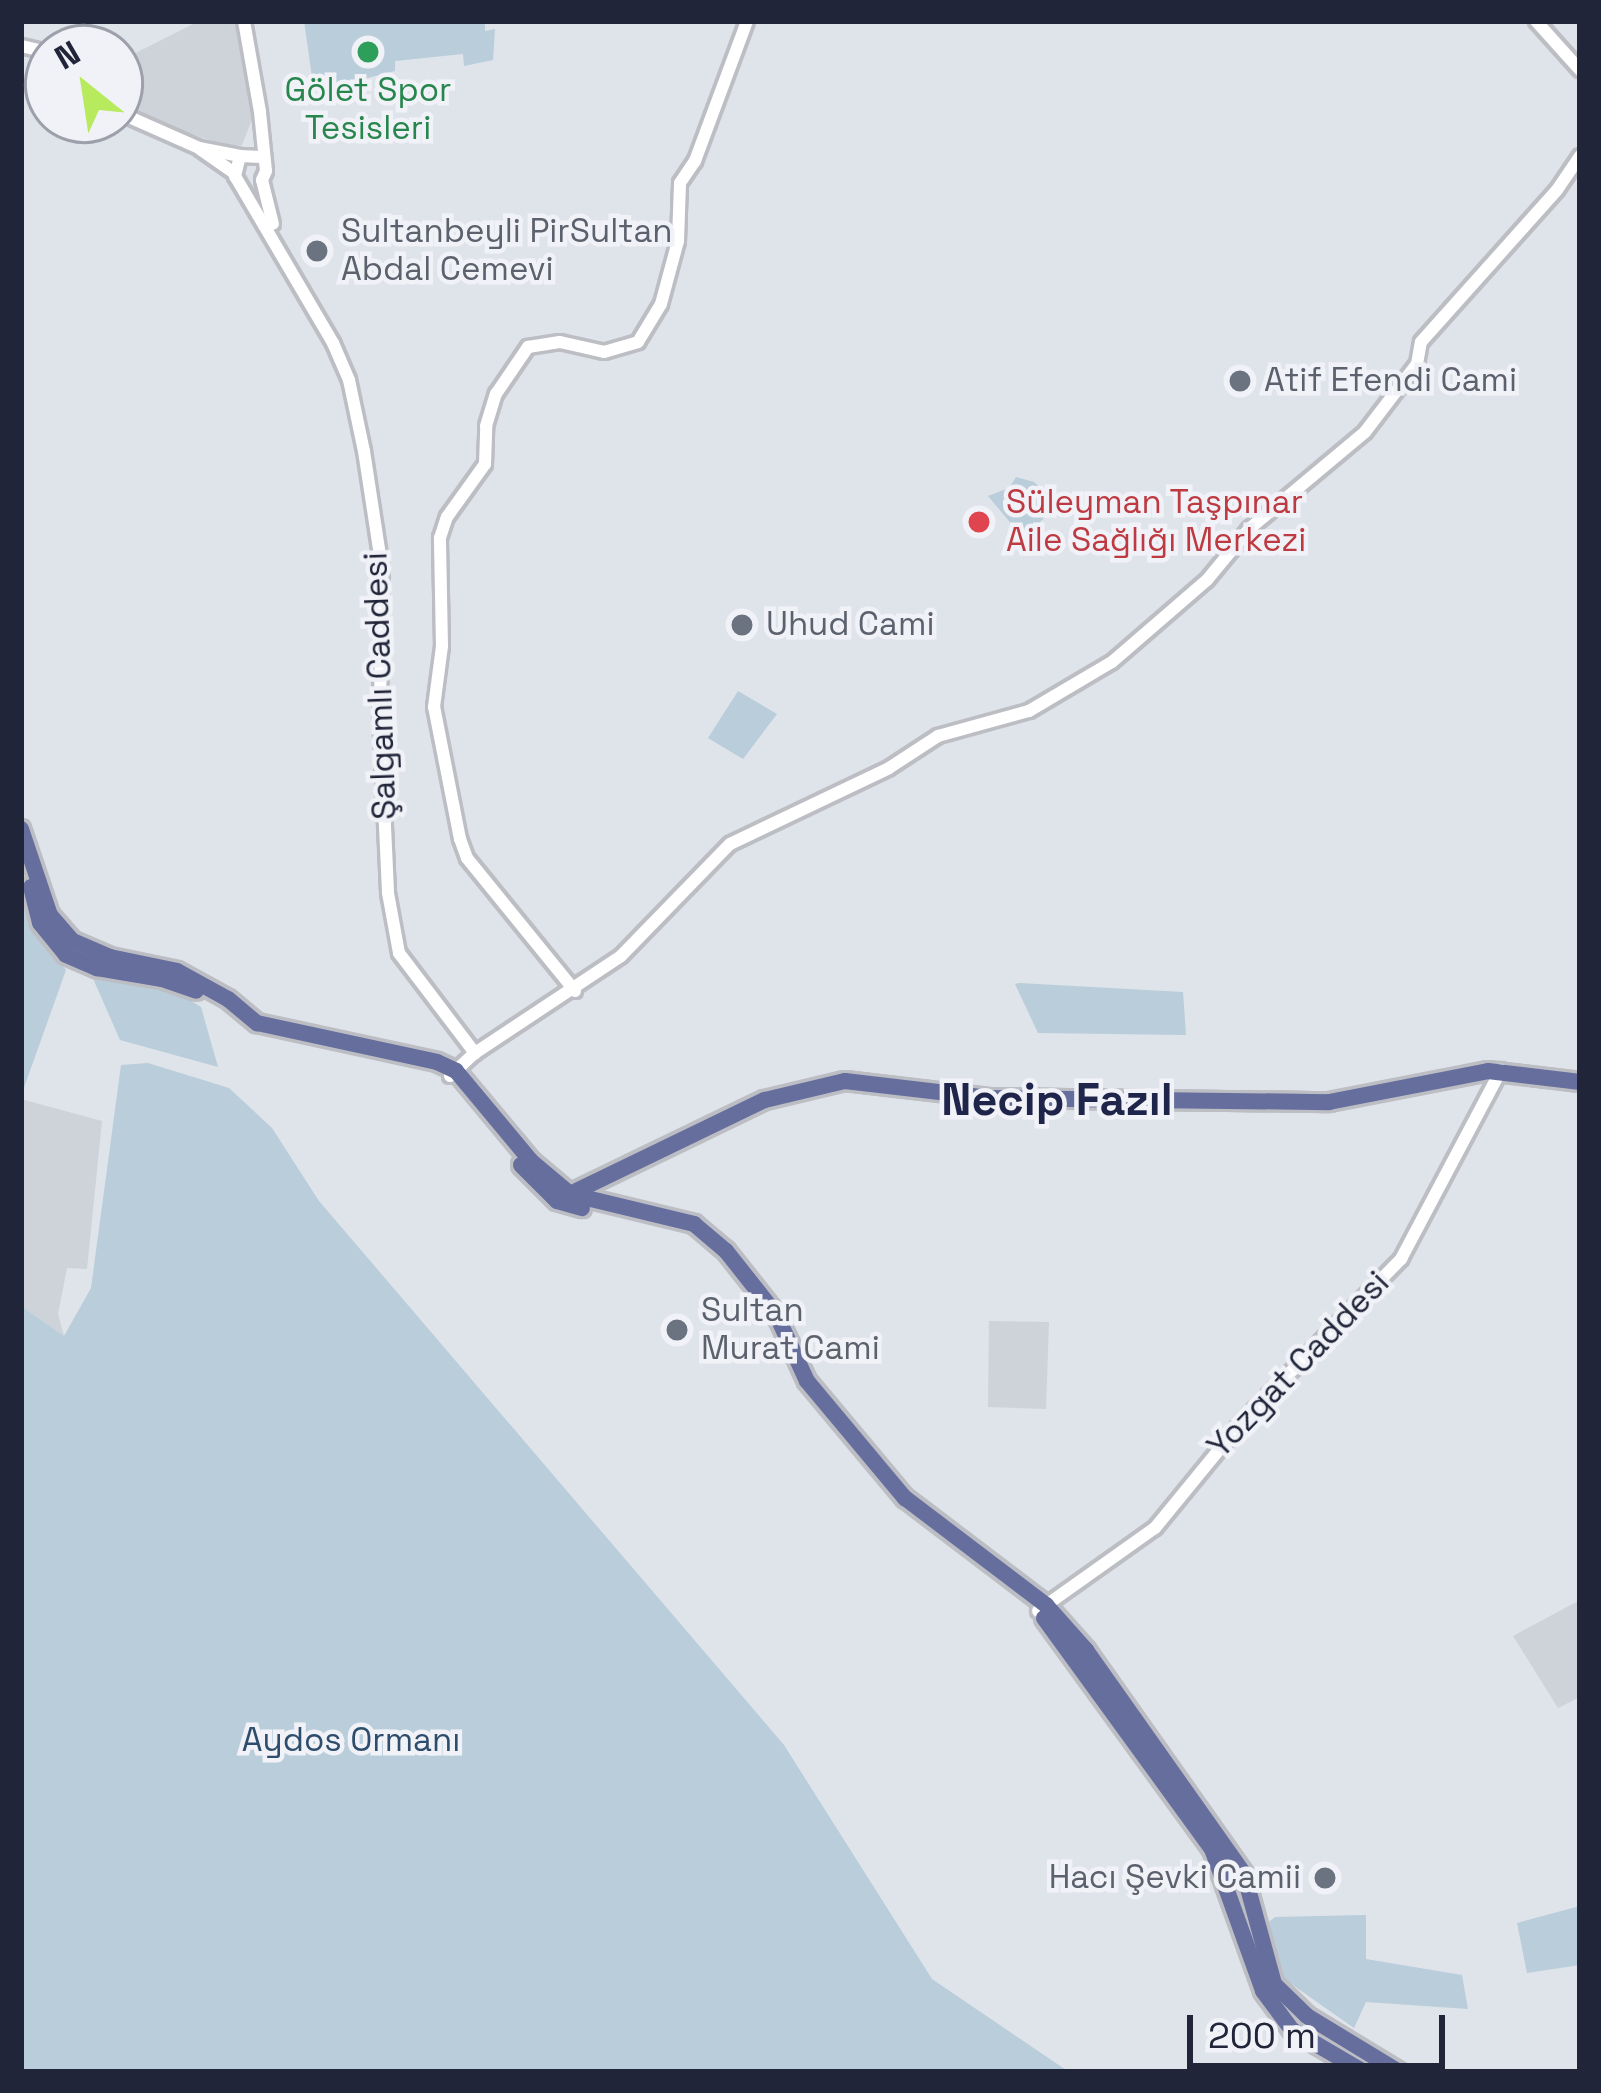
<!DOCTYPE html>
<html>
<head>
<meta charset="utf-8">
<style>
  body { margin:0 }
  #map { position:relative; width:1601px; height:2093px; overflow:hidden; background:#dfe3ea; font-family:"Space Grotesk",sans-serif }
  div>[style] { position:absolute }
  .built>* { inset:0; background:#ced2d9 }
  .green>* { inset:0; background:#b9cdda }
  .roads { filter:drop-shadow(3px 0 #bcbec4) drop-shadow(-3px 0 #bcbec4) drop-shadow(0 3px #bcbec4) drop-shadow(0 -3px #bcbec4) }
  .minor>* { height:12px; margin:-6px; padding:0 6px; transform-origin:6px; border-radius:6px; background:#fff }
  .major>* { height:16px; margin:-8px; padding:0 8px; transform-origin:8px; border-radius:8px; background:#666e9d }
  .dots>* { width:33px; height:33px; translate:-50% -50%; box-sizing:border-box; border:6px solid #f0f2f7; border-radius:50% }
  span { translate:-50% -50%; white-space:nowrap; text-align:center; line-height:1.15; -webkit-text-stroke:9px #f0f2f7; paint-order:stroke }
  .leisure-label { font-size:33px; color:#27864d }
  .worship-label { font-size:33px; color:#5b616d }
  .left { translate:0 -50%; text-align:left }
  .right { translate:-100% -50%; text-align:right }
  .health-label { font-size:33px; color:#be3a42 }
  .street-label { font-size:33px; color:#212539 }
  .park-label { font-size:33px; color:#2e4d6d }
  .district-label { font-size:45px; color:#1f244a; font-weight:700 }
  .frame { position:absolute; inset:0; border:24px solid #212539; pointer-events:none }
  .north { position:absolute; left:24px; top:24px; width:120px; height:120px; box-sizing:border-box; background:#f0f2f7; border:3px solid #9da0ab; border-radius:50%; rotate:330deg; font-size:33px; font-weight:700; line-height:48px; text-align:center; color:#212539 }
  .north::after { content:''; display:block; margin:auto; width:42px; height:54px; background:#b7ea5d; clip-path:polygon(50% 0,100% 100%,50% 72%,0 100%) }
  .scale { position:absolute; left:1187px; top:2015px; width:258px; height:54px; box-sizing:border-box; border:6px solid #212539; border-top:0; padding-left:15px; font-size:36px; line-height:42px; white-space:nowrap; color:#212539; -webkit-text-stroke:9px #f0f2f7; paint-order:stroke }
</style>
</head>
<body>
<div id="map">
  <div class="built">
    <div style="clip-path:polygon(199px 21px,238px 21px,255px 112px,242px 145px,228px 147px,120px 108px,120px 61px)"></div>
    <div style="clip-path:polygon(21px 1099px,102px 1121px,87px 1269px,67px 1268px,58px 1314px,64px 1336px,21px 1306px)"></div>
    <div style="clip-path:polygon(989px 1321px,1049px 1322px,1046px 1409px,988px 1407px)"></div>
    <div style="clip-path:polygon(1580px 1600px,1580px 1697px,1558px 1708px,1513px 1636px)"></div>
  </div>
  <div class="green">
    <div style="clip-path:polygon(304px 21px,485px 21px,485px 31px,495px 29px,493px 60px,464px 66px,463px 54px,395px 61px,395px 71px,320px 90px,313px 84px)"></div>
    <div style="clip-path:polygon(1016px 477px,1034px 482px,1058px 503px,1024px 539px,988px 496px,1009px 488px)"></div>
    <div style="clip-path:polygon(738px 691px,777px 714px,743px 759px,708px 738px)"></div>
    <div style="clip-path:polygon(21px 889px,32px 930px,66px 970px,21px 1096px)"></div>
    <div style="clip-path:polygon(91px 974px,172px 989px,201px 1007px,218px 1067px,120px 1040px)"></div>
    <div style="clip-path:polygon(1019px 983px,1183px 992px,1186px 1035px,1038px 1033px,1015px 984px)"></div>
    <div style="clip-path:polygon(148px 1063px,229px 1088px,272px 1128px,319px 1201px,784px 1745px,932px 1979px,1069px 2072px,21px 2072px,21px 1306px,64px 1336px,91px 1288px,121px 1065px)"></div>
    <div style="clip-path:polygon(1580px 1906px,1580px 1965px,1527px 1973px,1517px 1923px)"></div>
    <div style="clip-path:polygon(1366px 1915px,1366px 1959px,1462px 1975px,1468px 2009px,1366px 2002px,1354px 2028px,1280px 1976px,1264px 1926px,1275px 1917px)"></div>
  </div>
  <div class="roads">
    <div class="minor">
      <div style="left:244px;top:21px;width:92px;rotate:80deg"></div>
      <div style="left:260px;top:112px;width:59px;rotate:84.2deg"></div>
      <div style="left:266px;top:171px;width:10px;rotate:114deg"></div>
      <div style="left:262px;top:180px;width:45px;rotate:76deg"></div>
      <div style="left:1536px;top:21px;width:66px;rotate:48.1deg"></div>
      <div style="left:21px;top:46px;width:28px;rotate:13deg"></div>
      <div style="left:120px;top:113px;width:86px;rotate:23.9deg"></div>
      <div style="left:199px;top:148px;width:42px;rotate:11deg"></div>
      <div style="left:200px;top:149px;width:42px;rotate:35.2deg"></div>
      <div style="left:261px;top:157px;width:21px;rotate:-177deg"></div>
      <div style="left:240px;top:156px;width:21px;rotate:104deg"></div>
      <div style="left:235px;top:176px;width:194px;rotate:59.6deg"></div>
      <div style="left:333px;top:343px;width:40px;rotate:66.6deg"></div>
      <div style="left:349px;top:380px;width:73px;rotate:78.1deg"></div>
      <div style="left:364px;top:451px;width:118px;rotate:81.3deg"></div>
      <div style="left:382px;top:568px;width:148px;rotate:90.8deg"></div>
      <div style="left:380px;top:716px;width:177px;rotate:87.4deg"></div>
      <div style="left:388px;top:893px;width:61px;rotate:79.6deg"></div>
      <div style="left:399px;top:953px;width:126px;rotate:52.8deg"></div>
      <div style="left:575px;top:991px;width:171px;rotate:-129.1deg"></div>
      <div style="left:467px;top:858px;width:20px;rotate:-110deg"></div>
      <div style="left:460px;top:839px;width:135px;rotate:-101.1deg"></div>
      <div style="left:434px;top:707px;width:62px;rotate:-82.5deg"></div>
      <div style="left:442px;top:646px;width:108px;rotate:-91.1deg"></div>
      <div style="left:440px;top:538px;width:22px;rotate:-72deg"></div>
      <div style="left:447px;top:517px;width:65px;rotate:-54.4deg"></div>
      <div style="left:485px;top:464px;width:38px;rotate:-88deg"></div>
      <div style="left:486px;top:426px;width:34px;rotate:-73deg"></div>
      <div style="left:496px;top:394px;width:57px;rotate:-55.8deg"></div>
      <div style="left:528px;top:347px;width:32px;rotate:-9deg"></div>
      <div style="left:560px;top:342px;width:45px;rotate:12.8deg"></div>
      <div style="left:604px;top:352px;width:35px;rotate:-16deg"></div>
      <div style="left:638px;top:342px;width:44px;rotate:-58.8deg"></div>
      <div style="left:661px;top:304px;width:65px;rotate:-74.9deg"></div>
      <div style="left:678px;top:241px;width:58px;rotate:-88deg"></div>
      <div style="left:680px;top:183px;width:27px;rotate:-56deg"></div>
      <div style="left:695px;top:161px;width:149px;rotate:-69.6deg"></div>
      <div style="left:450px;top:1076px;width:34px;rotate:-43deg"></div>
      <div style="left:475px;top:1053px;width:175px;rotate:-33.6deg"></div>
      <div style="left:621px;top:956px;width:156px;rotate:-45.8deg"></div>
      <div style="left:730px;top:844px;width:176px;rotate:-25.5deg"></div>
      <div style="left:889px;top:768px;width:59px;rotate:-33.1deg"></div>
      <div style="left:938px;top:736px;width:94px;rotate:-15.4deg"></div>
      <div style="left:1029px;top:711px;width:96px;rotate:-30.6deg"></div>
      <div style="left:1112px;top:662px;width:125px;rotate:-40.8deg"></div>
      <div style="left:1207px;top:580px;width:66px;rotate:-50.5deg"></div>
      <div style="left:1249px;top:529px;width:151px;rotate:-39.9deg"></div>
      <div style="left:1365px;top:432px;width:86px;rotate:-52.6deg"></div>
      <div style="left:1417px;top:364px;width:22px;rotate:-80deg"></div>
      <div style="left:1421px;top:342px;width:204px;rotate:-48.2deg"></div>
      <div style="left:1557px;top:190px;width:41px;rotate:-55.9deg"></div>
      <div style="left:1038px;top:1611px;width:143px;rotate:-35.4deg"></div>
      <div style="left:1155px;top:1528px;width:134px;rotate:-50.7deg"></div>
      <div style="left:1240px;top:1424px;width:231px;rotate:-45.7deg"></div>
      <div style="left:1401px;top:1259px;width:214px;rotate:-62.1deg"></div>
    </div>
    <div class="major">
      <div style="left:21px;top:829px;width:91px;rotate:71.4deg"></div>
      <div style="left:50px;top:915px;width:35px;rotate:49deg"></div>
      <div style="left:73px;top:941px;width:40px;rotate:23.4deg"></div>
      <div style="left:110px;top:957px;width:68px;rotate:11.8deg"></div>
      <div style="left:177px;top:971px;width:58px;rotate:28.8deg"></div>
      <div style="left:228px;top:999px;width:38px;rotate:40deg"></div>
      <div style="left:257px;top:1023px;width:184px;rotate:12.2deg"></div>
      <div style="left:437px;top:1062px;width:21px;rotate:25deg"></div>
      <div style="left:456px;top:1071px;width:117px;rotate:50.2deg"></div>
      <div style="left:531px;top:1161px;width:51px;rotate:40.2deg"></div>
      <div style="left:570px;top:1194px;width:128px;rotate:13.6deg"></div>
      <div style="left:694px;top:1224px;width:42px;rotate:40.2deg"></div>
      <div style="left:726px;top:1251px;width:80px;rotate:51.6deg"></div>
      <div style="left:776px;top:1314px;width:74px;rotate:65.2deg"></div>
      <div style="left:807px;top:1381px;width:153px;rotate:50.1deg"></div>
      <div style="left:905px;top:1498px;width:177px;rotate:37.2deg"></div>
      <div style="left:1046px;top:1605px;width:60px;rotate:48.4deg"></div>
      <div style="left:1086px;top:1650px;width:274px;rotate:54.8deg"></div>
      <div style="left:1244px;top:1874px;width:114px;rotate:74.7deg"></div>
      <div style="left:1274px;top:1984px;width:46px;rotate:44.1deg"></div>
      <div style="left:1307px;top:2016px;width:108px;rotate:31.3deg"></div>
      <div style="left:31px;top:887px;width:37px;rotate:76deg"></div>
      <div style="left:40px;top:923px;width:41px;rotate:50.9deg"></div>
      <div style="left:66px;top:955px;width:34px;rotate:23deg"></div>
      <div style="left:97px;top:968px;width:66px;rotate:9.6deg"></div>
      <div style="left:162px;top:979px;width:36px;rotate:19deg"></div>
      <div style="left:521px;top:1165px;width:51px;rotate:45deg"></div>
      <div style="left:557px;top:1201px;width:26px;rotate:16deg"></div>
      <div style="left:566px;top:1196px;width:221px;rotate:-25.8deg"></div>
      <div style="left:765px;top:1100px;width:82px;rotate:-13.4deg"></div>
      <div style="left:845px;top:1081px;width:145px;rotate:6.7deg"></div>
      <div style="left:989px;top:1098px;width:340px;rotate:0.7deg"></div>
      <div style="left:1329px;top:1102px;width:162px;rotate:-11deg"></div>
      <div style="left:1488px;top:1071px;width:93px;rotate:6.8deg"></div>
      <div style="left:1044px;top:1618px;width:286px;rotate:54deg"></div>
      <div style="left:1212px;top:1849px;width:151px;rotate:70.2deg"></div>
      <div style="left:1263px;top:1991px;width:49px;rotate:53.4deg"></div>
      <div style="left:1292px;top:2030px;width:83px;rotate:30.3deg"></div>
    </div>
  </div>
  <div class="dots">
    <div style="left:368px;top:52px;background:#2e9e5b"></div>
    <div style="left:317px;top:251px;background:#6b7280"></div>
    <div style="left:1240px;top:381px;background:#6b7280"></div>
    <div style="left:979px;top:522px;background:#e0444e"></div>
    <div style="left:742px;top:625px;background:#6b7280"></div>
    <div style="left:677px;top:1330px;background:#6b7280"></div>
    <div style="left:1325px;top:1878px;background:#6b7280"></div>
  </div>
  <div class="leisure-label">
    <span style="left:368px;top:110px">Gölet Spor<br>Tesisleri</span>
  </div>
  <div class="worship-label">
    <span class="left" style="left:341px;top:251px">Sultanbeyli PirSultan<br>Abdal Cemevi</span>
    <span class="left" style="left:1264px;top:381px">Atif Efendi Cami</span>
    <span class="left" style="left:766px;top:625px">Uhud Cami</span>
    <span class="left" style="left:701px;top:1330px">Sultan<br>Murat Cami</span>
    <span class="right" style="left:1301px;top:1878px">Hacı Şevki Camii</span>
  </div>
  <div class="health-label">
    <span class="left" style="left:1006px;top:522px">Süleyman Taşpınar<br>Aile Sağlığı Merkezi</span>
  </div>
  <div class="street-label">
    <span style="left:381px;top:686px;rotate:-92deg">Şalgamlı Caddesi</span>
    <span style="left:1299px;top:1365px;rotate:-46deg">Yozgat Caddesi</span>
  </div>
  <div class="park-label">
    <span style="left:351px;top:1741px">Aydos Ormanı</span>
  </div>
  <div class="district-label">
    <span style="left:1057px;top:1100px">Necip Fazıl</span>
  </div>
  <div class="frame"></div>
  <div class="north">N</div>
  <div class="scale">200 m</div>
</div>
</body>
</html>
